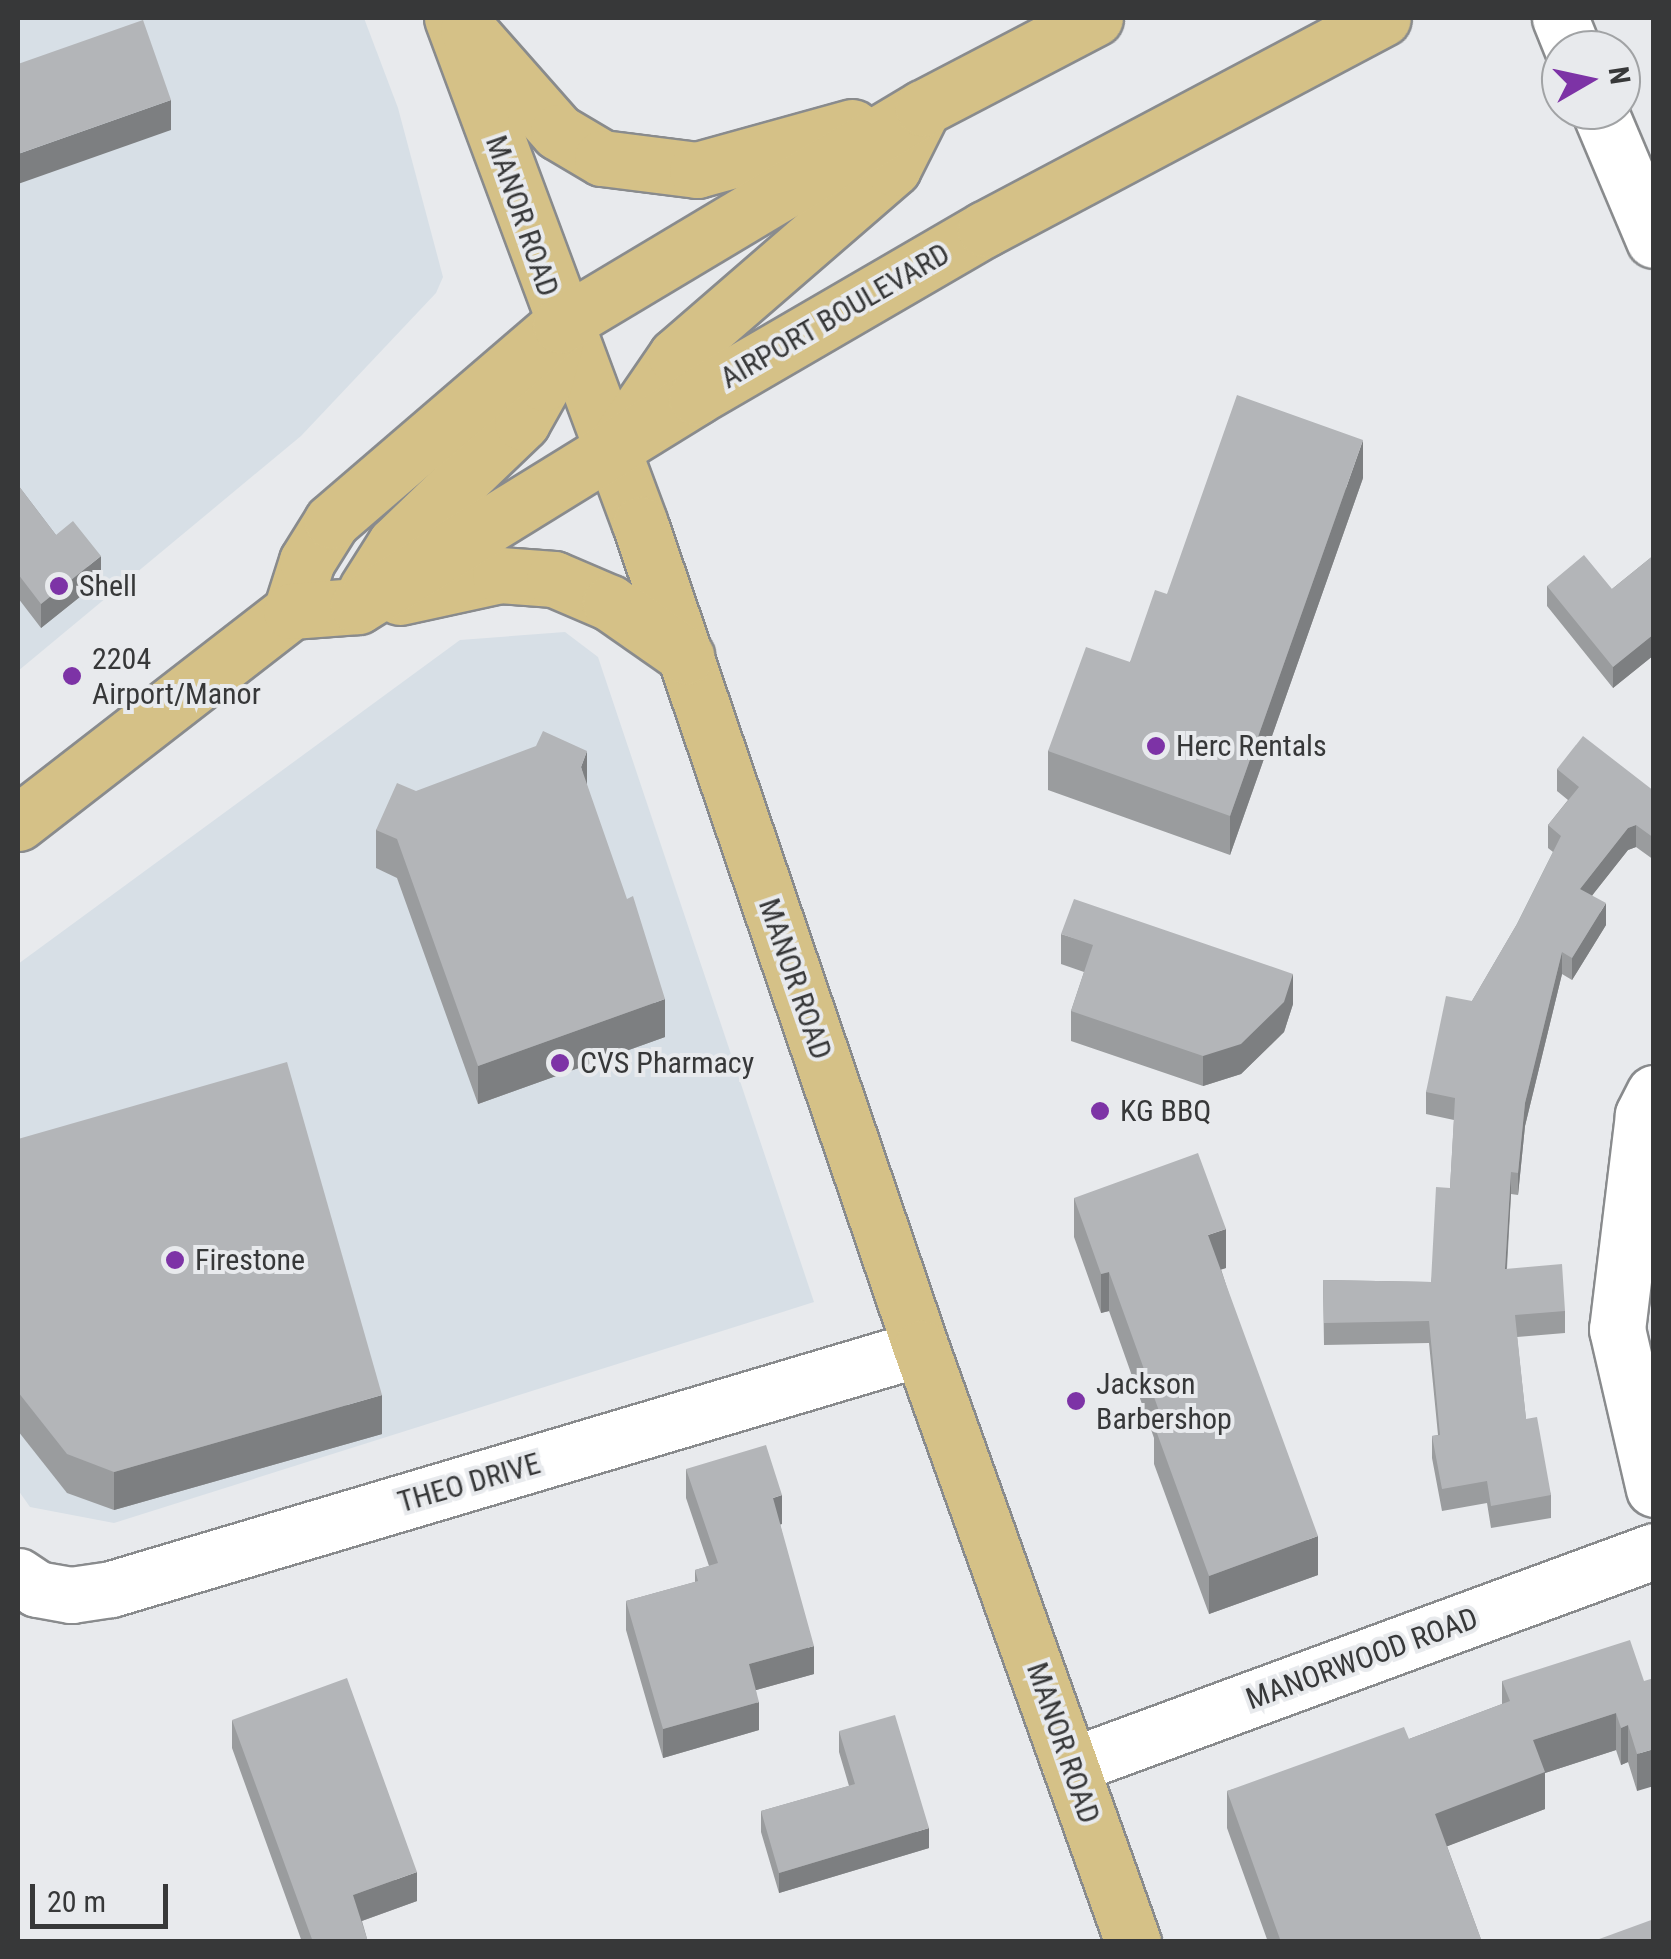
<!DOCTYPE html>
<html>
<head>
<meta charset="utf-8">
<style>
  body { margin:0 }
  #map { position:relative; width:1671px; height:1959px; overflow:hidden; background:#e8eaed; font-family:"Roboto Condensed",sans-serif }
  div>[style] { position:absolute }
  .built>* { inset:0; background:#d7dfe6 }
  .roads { filter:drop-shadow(2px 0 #898b8d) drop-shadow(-2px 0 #898b8d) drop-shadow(0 2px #898b8d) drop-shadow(0 -2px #898b8d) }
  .minor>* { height:55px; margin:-27.5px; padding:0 27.5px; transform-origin:27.5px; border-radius:27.5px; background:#fff }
  .major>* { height:55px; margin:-27.5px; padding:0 27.5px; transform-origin:27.5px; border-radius:27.5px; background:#d5c187 }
  .wall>* { inset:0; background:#9a9c9e }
  .shaded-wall>* { inset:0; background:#7d7f81 }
  .building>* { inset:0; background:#b3b5b8 }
  .dots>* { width:28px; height:28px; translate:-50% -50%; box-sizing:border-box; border:5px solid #e8eaed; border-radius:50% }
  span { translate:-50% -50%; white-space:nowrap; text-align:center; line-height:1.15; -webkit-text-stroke:8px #e8eaed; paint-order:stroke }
  .street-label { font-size:30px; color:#373839 }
  .poi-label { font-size:30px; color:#373839 }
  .left { translate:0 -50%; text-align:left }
  .frame { position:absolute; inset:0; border:20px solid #373839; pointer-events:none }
  .north { position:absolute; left:1541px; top:30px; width:100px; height:100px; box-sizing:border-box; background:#e8eaed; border:2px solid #a1a3a5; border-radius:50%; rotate:81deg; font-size:28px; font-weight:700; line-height:40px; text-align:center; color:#373839 }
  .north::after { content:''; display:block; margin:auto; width:35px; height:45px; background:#7d33a6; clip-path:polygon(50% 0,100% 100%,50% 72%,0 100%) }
  .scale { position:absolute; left:30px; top:1884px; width:138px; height:45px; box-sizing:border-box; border:5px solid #373839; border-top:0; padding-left:12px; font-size:30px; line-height:35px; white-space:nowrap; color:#373839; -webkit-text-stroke:8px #e8eaed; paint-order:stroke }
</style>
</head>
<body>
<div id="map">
  <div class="built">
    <div style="clip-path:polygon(18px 18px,364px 18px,398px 108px,443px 277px,436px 293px,301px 436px,18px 671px)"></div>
    <div style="clip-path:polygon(565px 632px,598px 657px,814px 1302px,114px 1523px,30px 1507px,18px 1490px,18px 964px,460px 640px)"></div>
  </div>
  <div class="roads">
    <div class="minor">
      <div style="left:1560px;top:18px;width:35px;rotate:68deg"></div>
      <div style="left:1599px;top:110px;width:141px;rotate:67.1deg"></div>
      <div style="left:1654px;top:1093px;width:25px;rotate:117deg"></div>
      <div style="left:1643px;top:1115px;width:216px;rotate:96.9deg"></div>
      <div style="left:1617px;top:1329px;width:164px;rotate:77deg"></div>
      <div style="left:18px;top:1576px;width:23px;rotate:34deg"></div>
      <div style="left:37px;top:1589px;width:35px;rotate:10deg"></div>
      <div style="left:71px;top:1595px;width:40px;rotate:-8.5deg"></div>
      <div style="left:111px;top:1589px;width:845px;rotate:-16.57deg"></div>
      <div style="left:1070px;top:1766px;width:622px;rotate:-20.21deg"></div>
    </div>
    <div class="major">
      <div style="left:452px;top:18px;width:540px;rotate:69.62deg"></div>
      <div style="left:640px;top:524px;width:871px;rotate:71.17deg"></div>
      <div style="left:921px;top:1348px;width:631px;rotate:70.36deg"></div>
      <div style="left:468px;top:30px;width:136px;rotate:48.6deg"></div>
      <div style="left:558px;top:132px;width:51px;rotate:30.6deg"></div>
      <div style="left:602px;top:158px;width:96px;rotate:7.2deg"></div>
      <div style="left:697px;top:170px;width:161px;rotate:-15.5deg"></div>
      <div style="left:622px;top:435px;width:96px;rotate:-55.6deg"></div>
      <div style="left:676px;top:356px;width:287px;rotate:-40.9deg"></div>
      <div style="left:893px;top:168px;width:65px;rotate:-63.4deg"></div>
      <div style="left:366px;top:590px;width:54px;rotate:-57.8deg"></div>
      <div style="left:395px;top:544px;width:176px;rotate:-43.8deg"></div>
      <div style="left:522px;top:422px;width:45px;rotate:-60.6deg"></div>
      <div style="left:544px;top:383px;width:60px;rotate:-74.6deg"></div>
      <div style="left:400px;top:597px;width:102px;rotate:-12.4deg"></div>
      <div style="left:500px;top:575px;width:54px;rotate:4.2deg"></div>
      <div style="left:554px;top:579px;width:61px;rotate:23.2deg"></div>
      <div style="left:610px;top:603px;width:93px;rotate:34.9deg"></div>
      <div style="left:291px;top:611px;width:52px;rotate:-72.3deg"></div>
      <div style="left:307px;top:561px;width:47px;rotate:-58deg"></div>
      <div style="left:332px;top:521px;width:301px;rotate:-40.7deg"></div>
      <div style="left:560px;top:325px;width:423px;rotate:-30.9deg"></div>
      <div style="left:923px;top:108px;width:194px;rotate:-27.6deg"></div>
      <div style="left:18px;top:823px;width:346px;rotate:-37.8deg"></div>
      <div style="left:291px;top:611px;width:67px;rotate:-4.3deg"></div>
      <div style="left:358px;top:606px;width:397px;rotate:-31.7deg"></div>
      <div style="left:696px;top:397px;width:334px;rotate:-30.2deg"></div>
      <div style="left:985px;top:229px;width:450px;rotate:-27.9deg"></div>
    </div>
  </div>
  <div class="wall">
    <div style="clip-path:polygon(1363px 478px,1230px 855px,1048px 790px,1048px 751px,1130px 662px,1167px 594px)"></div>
    <div style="clip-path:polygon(18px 485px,56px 535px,101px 580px,41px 628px,18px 598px)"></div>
    <div style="clip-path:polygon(1654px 555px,1654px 655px,1613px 688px,1547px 606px,1547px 586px,1612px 589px)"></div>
    <div style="clip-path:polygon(1654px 701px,1654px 737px,1652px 735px,1652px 704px)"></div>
    <div style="clip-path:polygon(1557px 769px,1654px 791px,1654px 860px,1636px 847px,1628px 850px,1592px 895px,1606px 925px,1572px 980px,1562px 974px,1525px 1126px,1518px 1195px,1511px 1194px,1507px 1269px,1565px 1311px,1565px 1333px,1517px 1337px,1526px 1419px,1551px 1495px,1551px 1518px,1491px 1528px,1487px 1503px,1442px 1511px,1432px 1458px,1432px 1436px,1438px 1435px,1429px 1343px,1324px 1345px,1323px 1280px,1431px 1282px,1450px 1188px,1454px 1120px,1426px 1114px,1426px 1092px,1472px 1001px,1517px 924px,1553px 852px,1548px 848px,1548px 825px,1568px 800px,1557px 791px)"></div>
    <div style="clip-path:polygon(587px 786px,665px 1037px,478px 1104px,397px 878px,376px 868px,376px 830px,416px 791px)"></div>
    <div style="clip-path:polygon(1061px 934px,1293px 1004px,1284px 1032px,1241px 1074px,1203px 1086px,1071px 1041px,1071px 1011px,1084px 972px,1061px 964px)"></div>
    <div style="clip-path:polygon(18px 1139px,382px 1434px,114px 1510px,67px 1493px,18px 1431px)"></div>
    <div style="clip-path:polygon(1074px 1198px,1226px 1268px,1221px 1269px,1318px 1575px,1209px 1614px,1154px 1464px,1154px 1438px,1109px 1311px,1101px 1313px,1074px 1237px)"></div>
    <div style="clip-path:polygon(686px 1469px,782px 1524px,780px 1524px,814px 1674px,756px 1690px,759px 1730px,663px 1758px,626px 1630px,626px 1601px,695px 1582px,695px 1570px,709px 1566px,686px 1498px)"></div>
    <div style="clip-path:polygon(1502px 1681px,1644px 1681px,1637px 1791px,1628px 1762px,1621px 1765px,1616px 1750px,1545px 1773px,1545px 1809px,1447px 1846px,1482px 1942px,1268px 1942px,1227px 1828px,1227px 1791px,1409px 1739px,1502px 1704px)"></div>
    <div style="clip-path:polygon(232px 1720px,417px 1901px,362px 1921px,368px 1942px,302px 1942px,232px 1748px)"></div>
    <div style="clip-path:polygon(839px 1731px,929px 1848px,779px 1893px,761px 1832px,761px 1811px,849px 1786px,839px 1752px)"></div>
  </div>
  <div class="shaded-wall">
    <div style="clip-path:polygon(171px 100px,171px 130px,18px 184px,18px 154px)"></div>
    <div style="clip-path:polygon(1363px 440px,1363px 478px,1230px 855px,1230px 816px)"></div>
    <div style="clip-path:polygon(101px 556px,101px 580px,41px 628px,41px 604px)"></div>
    <div style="clip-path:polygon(1654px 634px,1654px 655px,1613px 688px,1613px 667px)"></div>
    <div style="clip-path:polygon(587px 751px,587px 790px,581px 767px)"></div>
    <div style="clip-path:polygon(1636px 825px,1636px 847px,1628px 850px,1580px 911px,1580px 889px,1628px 828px)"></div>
    <div style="clip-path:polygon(1606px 903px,1606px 925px,1572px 980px,1572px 958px)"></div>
    <div style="clip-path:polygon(1562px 952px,1562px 974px,1525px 1126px,1518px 1195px,1518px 1173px,1525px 1103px)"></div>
    <div style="clip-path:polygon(1293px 974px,1293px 1004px,1284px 1032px,1241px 1074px,1203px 1086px,1203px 1056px)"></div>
    <div style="clip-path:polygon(665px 999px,665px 1037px,478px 1104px,478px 1066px)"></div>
    <div style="clip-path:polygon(1511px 1172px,1511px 1194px,1505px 1291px,1505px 1269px)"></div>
    <div style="clip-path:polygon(1226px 1229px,1226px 1268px,1208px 1274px,1208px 1235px)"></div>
    <div style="clip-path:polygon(1109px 1272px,1109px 1311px,1101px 1313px,1101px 1274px)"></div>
    <div style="clip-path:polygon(382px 1395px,382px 1434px,114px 1510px,114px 1472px)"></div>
    <div style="clip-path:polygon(782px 1495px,782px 1524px,773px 1527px,773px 1498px)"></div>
    <div style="clip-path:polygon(1318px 1536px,1318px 1575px,1209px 1614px,1209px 1576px)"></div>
    <div style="clip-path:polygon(814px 1646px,814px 1674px,749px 1692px,749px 1664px)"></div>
    <div style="clip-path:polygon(759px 1702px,759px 1730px,663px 1758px,663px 1729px)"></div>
    <div style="clip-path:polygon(1616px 1713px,1616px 1750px,1545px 1773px,1545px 1809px,1435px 1851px,1435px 1814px,1533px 1740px)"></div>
    <div style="clip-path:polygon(1628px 1725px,1628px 1762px,1621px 1765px,1621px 1728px)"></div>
    <div style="clip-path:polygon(1654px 1749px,1654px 1786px,1637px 1791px,1637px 1754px)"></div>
    <div style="clip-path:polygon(929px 1828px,929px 1848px,779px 1893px,779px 1873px)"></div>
    <div style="clip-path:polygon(417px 1872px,417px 1901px,353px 1924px,353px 1895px)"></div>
  </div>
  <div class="building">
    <div style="clip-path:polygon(143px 20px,171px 100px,18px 154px,18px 64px)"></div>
    <div style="clip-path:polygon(1237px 395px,1363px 440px,1230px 816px,1048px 751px,1086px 647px,1130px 662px,1155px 590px,1167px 594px)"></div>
    <div style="clip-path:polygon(18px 485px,56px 535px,73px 521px,101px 556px,41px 604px,18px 574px)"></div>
    <div style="clip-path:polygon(1584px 555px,1612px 589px,1654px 555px,1654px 634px,1613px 667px,1547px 586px)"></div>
    <div style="clip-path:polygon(543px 731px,587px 751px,581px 767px,627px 899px,633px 896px,665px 999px,478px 1066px,397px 839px,376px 830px,397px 783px,416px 791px,536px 746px)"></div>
    <div style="clip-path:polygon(1583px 736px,1654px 791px,1654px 838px,1636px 825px,1628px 828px,1580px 889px,1606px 903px,1572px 958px,1562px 952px,1525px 1103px,1518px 1173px,1511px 1172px,1505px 1269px,1562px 1264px,1565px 1311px,1515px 1315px,1526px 1419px,1537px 1417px,1551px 1495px,1491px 1506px,1487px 1481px,1442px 1489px,1432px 1436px,1440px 1435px,1429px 1321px,1324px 1323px,1323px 1280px,1431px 1282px,1436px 1187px,1450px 1188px,1455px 1098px,1426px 1092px,1446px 996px,1472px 1001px,1517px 924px,1561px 836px,1548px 825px,1579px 787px,1557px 769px)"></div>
    <div style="clip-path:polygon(1074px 899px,1293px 974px,1284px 1002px,1241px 1044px,1203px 1056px,1071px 1011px,1093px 945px,1061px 934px)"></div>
    <div style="clip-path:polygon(287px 1062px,382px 1395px,114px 1472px,67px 1454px,18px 1392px,18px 1139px)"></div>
    <div style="clip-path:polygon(1198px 1153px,1226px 1229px,1208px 1235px,1318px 1536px,1209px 1576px,1154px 1425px,1163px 1422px,1109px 1272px,1101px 1274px,1074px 1198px)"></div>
    <div style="clip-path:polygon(766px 1445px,782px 1495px,773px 1498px,814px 1646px,749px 1664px,759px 1702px,663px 1729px,626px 1601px,698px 1581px,695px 1570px,718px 1563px,686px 1469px)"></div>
    <div style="clip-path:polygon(1630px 1640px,1644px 1681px,1654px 1678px,1654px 1749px,1637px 1754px,1628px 1725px,1621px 1728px,1616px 1713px,1533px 1740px,1545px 1772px,1435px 1814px,1482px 1942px,1281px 1942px,1227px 1791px,1404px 1727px,1409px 1739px,1510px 1701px,1502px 1681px)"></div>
    <div style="clip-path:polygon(347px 1678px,417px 1872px,353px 1895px,368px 1942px,313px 1942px,232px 1720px)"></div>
    <div style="clip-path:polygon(895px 1715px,929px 1828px,779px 1873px,761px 1811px,855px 1784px,839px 1731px)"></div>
    <div style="clip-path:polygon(1654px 1919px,1654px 1942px,1591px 1942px)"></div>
  </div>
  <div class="dots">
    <div style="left:59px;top:586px;background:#7d33a6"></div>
    <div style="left:72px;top:676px;background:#7d33a6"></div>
    <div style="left:1156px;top:746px;background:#7d33a6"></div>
    <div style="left:560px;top:1063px;background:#7d33a6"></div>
    <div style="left:1100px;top:1111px;background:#7d33a6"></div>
    <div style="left:175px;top:1260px;background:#7d33a6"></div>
    <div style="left:1076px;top:1401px;background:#7d33a6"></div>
  </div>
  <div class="street-label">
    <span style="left:522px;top:216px;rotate:71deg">MANOR ROAD</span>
    <span style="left:835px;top:316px;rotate:-30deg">AIRPORT BOULEVARD</span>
    <span style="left:795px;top:979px;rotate:71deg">MANOR ROAD</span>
    <span style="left:469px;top:1483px;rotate:-16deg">THEO DRIVE</span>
    <span style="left:1362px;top:1659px;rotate:-20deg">MANORWOOD ROAD</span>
    <span style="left:1063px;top:1743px;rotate:71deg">MANOR ROAD</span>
  </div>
  <div class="poi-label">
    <span class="left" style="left:79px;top:586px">Shell</span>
    <span class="left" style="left:92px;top:676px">2204<br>Airport/Manor</span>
    <span class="left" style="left:1176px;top:746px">Herc Rentals</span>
    <span class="left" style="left:580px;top:1063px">CVS Pharmacy</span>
    <span class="left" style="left:1120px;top:1111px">KG BBQ</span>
    <span class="left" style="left:195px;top:1260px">Firestone</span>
    <span class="left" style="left:1096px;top:1401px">Jackson<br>Barbershop</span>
  </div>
  <div class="frame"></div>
  <div class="north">N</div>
  <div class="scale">20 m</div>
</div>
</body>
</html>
